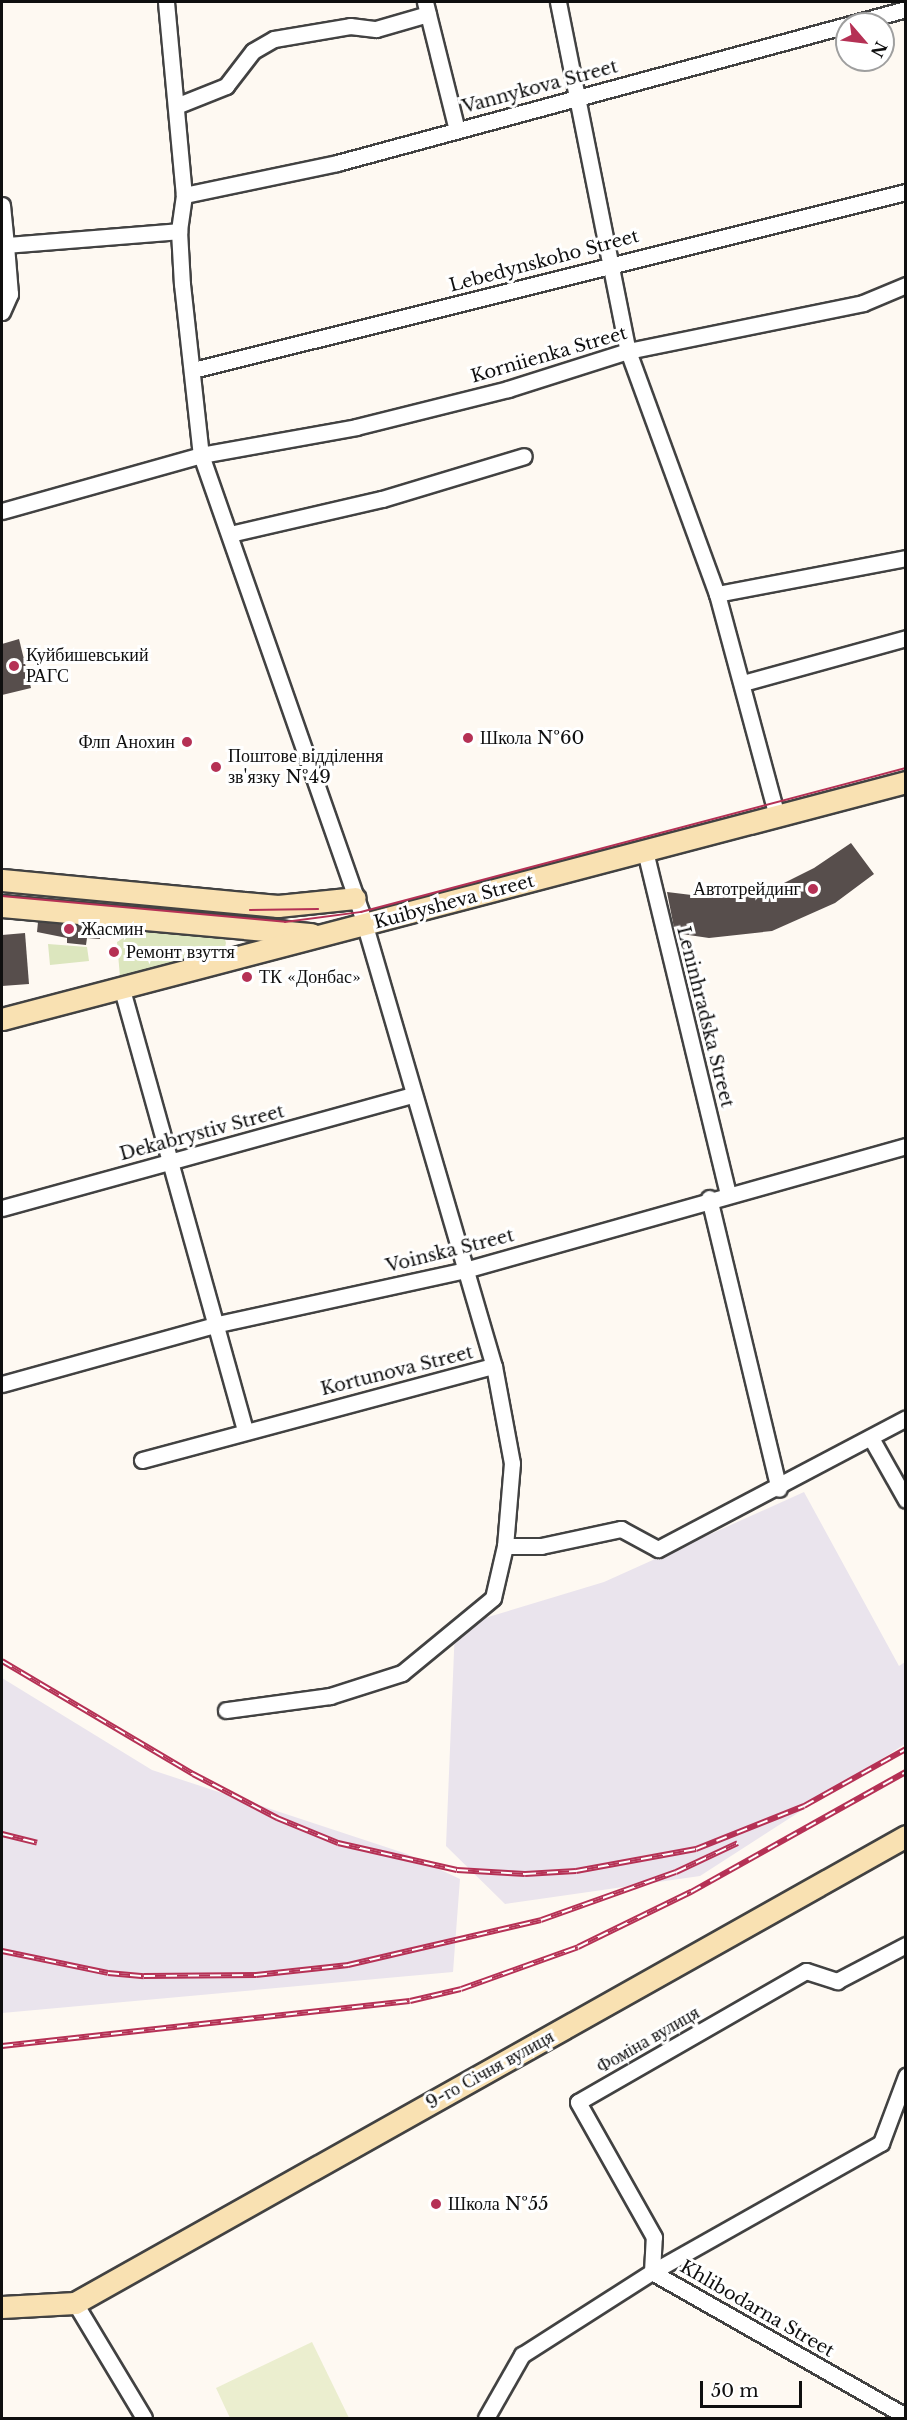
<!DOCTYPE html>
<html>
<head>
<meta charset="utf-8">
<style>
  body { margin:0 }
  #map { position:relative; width:907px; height:2420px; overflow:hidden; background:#fef9f2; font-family:"Libre Baskerville",serif }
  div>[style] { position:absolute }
  .industrial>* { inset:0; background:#eae4ed }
  .green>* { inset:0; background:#dce6be }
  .pitch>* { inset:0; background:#ebeecf }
  .building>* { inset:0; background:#574e4c }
  .roads { filter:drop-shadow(2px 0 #424242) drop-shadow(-2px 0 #424242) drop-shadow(0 2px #424242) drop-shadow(0 -2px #424242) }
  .street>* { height:15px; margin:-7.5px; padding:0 7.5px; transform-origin:7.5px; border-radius:7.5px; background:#fff }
  .secondary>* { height:21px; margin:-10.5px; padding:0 10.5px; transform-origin:10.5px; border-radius:10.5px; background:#f9e1b2 }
  .tram>* { height:1.5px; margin:-0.75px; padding:0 0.75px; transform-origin:0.75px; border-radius:0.75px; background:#b53155 }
  .rail>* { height:6px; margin-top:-3px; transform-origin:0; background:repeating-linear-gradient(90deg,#fff 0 11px,#b53155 0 22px); box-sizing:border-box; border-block:2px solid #b53155 }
  .dots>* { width:16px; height:16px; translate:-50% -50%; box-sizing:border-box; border:3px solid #fff; border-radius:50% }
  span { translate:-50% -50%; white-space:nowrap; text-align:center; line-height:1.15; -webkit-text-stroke:6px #fff; paint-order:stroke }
  .street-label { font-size:18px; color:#0f0f0f }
  .poi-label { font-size:18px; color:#0f0f0f }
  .left { translate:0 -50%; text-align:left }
  .right { translate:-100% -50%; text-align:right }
  .frame { position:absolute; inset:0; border:3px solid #0f0f0f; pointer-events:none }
  .north { position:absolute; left:835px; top:12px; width:60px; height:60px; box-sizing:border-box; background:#fff; border:2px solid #9f9f9f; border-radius:50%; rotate:118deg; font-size:16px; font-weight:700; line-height:24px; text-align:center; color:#0f0f0f }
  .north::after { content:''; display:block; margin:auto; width:21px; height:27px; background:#b53155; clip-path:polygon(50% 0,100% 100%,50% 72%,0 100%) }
  .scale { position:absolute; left:700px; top:2381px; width:102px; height:27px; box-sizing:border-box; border:3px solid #0f0f0f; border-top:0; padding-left:8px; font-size:18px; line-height:21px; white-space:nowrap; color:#0f0f0f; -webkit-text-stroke:4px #fff; paint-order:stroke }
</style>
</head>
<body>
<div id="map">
  <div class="industrial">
    <div style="clip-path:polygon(804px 1492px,899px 1666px,905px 1662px,905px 1744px,700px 1876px,505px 1904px,446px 1846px,455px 1627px,604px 1582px)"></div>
    <div style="clip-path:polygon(2px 1678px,152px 1770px,407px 1854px,460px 1879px,453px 1972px,2px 2013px)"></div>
  </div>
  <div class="green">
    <div style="clip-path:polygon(138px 929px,224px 936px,226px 943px,224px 952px,120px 977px,117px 942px)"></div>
    <div style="clip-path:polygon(48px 944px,87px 947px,89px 961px,50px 965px)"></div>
  </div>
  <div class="pitch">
    <div style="clip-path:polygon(312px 2342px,349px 2418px,230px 2418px,216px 2388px)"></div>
  </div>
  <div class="building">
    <div style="clip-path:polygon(19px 639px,31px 688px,2px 695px,2px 644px)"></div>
    <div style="clip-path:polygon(851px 843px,874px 874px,835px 903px,772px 931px,709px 938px,675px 933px,667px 892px,708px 897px,766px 892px,814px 868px)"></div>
    <div style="clip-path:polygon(38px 922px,101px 928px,100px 939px,87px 938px,86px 945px,67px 943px,67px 938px,37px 932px)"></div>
    <div style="clip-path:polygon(25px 933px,29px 984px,2px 986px,2px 935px)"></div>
  </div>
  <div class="roads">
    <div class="street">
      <div style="left:166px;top:2px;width:194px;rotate:84.7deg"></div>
      <div style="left:184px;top:195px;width:36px;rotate:98deg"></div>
      <div style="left:179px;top:231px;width:53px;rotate:86.8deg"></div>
      <div style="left:182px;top:284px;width:172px;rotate:83.7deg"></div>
      <div style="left:201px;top:455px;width:484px;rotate:70.7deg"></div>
      <div style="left:361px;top:912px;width:473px;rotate:73.7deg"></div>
      <div style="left:425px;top:2px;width:132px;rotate:76deg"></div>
      <div style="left:558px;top:2px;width:356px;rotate:78.7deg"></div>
      <div style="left:628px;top:351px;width:259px;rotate:69.9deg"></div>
      <div style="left:717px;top:594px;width:231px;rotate:74.9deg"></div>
      <div style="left:176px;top:106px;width:54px;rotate:-21.8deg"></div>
      <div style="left:226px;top:86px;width:44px;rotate:-52.4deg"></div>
      <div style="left:253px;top:51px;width:24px;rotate:-30deg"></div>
      <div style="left:274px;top:39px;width:77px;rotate:-9.7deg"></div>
      <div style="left:350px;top:26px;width:26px;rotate:7deg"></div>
      <div style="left:376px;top:29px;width:54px;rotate:-16.1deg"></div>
      <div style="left:184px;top:195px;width:156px;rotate:-11.8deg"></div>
      <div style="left:337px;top:163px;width:589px;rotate:-15.14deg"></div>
      <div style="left:2px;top:205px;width:40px;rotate:84.3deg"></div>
      <div style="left:2px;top:312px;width:20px;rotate:-66deg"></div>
      <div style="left:10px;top:294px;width:49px;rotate:-94.7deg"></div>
      <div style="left:6px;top:245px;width:174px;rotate:-4.6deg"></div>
      <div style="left:193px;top:370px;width:735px;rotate:-14.02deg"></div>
      <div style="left:2px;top:511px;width:207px;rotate:-15.7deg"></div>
      <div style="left:201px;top:455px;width:158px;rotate:-10.2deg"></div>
      <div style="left:356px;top:427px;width:157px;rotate:-14deg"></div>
      <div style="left:508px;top:389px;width:126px;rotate:-17.6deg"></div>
      <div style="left:628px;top:351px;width:240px;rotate:-11.5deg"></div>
      <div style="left:863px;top:303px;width:47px;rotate:-22.7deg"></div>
      <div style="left:230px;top:534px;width:156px;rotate:-13deg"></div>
      <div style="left:382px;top:499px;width:148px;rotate:-16.8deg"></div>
      <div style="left:717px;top:594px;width:192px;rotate:-10.8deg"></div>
      <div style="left:743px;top:683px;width:169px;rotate:-15.4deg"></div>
      <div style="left:645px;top:851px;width:352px;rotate:76.4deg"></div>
      <div style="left:121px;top:986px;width:461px;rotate:74.4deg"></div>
      <div style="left:709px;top:1198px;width:299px;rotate:76.5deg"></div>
      <div style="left:2px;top:1208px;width:426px;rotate:-15.4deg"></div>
      <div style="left:2px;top:1384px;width:224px;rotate:-15.5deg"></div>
      <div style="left:218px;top:1324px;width:253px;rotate:-12.3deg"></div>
      <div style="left:465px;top:1270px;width:458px;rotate:-15.7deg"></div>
      <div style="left:871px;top:1438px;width:71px;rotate:60.6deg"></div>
      <div style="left:142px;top:1460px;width:364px;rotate:-15deg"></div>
      <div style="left:494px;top:1366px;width:99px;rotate:79.5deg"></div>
      <div style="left:512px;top:1463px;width:83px;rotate:94.8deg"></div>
      <div style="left:505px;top:1546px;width:53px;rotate:103deg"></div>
      <div style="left:493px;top:1598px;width:118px;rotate:140.5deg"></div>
      <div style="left:402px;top:1673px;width:76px;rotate:162.3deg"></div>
      <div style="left:330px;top:1696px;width:105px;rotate:172.3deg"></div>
      <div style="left:505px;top:1546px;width:36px"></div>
      <div style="left:541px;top:1546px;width:82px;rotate:-12deg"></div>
      <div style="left:621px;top:1529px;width:42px;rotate:28.4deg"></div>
      <div style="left:658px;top:1549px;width:280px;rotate:-27.8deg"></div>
      <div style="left:652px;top:2272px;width:35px;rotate:-87deg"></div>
      <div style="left:654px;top:2237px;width:155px;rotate:-119.4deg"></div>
      <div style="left:578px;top:2102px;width:263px;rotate:-29.9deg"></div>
      <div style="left:806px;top:1971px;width:33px;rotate:18deg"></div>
      <div style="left:837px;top:1981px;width:78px;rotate:-27.6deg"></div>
      <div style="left:652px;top:2272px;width:292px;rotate:29.6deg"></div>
      <div style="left:75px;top:2303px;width:134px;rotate:59deg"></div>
      <div style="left:486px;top:2418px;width:73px;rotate:-60.3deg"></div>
      <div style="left:522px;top:2355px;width:154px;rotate:-32.6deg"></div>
      <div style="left:652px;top:2272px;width:263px;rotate:-29.4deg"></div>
      <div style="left:881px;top:2143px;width:72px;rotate:-69.5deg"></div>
    </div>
    <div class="secondary">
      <div style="left:2px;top:880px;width:277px;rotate:5.4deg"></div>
      <div style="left:278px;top:906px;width:77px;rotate:-5.9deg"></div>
      <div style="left:2px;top:906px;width:311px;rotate:5.2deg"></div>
      <div style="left:2px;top:1019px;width:935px;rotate:-14.69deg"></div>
      <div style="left:2px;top:2307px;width:73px;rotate:-3.1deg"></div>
      <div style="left:75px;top:2303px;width:953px;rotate:-29.33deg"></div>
    </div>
  </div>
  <div class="tram">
    <div style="left:2px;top:896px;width:284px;rotate:5.2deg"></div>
    <div style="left:285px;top:922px;width:77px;rotate:-7.5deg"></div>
    <div style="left:361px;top:912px;width:564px;rotate:-14.8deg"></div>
    <div style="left:250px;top:910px;width:68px;rotate:-0.8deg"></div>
  </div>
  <div class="rail">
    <div style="left:2px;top:1661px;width:222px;rotate:30.6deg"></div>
    <div style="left:193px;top:1774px;width:95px;rotate:27.6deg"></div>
    <div style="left:277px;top:1818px;width:66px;rotate:22.3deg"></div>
    <div style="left:338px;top:1843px;width:122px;rotate:12.8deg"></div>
    <div style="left:457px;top:1870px;width:68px;rotate:3.4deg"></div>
    <div style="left:525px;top:1874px;width:51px;rotate:-3.4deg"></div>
    <div style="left:576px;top:1871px;width:122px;rotate:-10.4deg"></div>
    <div style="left:696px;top:1849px;width:116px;rotate:-21.7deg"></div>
    <div style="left:804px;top:1806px;width:117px;rotate:-29.2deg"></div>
    <div style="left:2px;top:1834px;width:36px;rotate:14deg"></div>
    <div style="left:2px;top:1951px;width:108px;rotate:11.7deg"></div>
    <div style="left:108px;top:1973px;width:36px;rotate:5deg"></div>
    <div style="left:144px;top:1976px;width:112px;rotate:-0.5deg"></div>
    <div style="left:256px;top:1975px;width:93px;rotate:-6.2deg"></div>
    <div style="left:348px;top:1965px;width:198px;rotate:-13.1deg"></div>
    <div style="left:541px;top:1920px;width:143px;rotate:-19.6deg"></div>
    <div style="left:676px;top:1872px;width:68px;rotate:-25.1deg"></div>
    <div style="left:2px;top:2046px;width:410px;rotate:-6.3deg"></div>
    <div style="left:410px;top:2001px;width:52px;rotate:-13.2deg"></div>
    <div style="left:461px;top:1989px;width:124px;rotate:-19.7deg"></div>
    <div style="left:578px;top:1947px;width:126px;rotate:-26deg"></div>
    <div style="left:691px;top:1892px;width:246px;rotate:-29.2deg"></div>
  </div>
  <div class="dots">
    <div style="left:14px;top:666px;background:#b53155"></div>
    <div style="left:468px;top:738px;background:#b53155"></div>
    <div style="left:187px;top:742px;background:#b53155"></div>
    <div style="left:216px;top:767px;background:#b53155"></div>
    <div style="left:813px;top:889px;background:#b53155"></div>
    <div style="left:69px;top:929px;background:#b53155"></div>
    <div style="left:114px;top:952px;background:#b53155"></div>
    <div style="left:247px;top:977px;background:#b53155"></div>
    <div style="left:436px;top:2204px;background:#b53155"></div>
  </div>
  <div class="street-label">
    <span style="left:540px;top:87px;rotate:-15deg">Vannykova Street</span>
    <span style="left:544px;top:261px;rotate:-15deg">Lebedynskoho Street</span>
    <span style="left:549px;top:355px;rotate:-16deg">Korniienka Street</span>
    <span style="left:454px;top:902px;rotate:-15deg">Kuibysheva Street</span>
    <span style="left:705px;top:1017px;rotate:76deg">Leninhradska Street</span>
    <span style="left:202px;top:1133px;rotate:-15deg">Dekabrystiv Street</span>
    <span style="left:450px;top:1251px;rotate:-14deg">Voinska Street</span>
    <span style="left:397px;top:1371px;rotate:-14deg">Kortunova Street</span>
    <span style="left:648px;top:2040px;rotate:-30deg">Фоміна вулиця</span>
    <span style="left:490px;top:2070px;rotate:-29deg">9-го Січня вулиця</span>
    <span style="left:757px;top:2309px;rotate:30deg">Khlibodarna Street</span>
  </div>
  <div class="poi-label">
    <span class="left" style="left:26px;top:666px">Куйбишевський<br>РАГС</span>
    <span class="left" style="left:480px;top:738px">Школа №60</span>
    <span class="right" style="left:175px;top:742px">Флп Анохин</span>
    <span class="left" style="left:228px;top:767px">Поштове відділення<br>зв'язку №49</span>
    <span class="right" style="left:801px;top:889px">Автотрейдинг</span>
    <span class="left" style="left:81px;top:929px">Жасмин</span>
    <span class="left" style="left:126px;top:952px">Ремонт взуття</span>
    <span class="left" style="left:259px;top:977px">ТК «Донбас»</span>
    <span class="left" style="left:448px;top:2204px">Школа №55</span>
  </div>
  <div class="frame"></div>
  <div class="north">N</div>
  <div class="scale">50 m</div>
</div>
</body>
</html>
